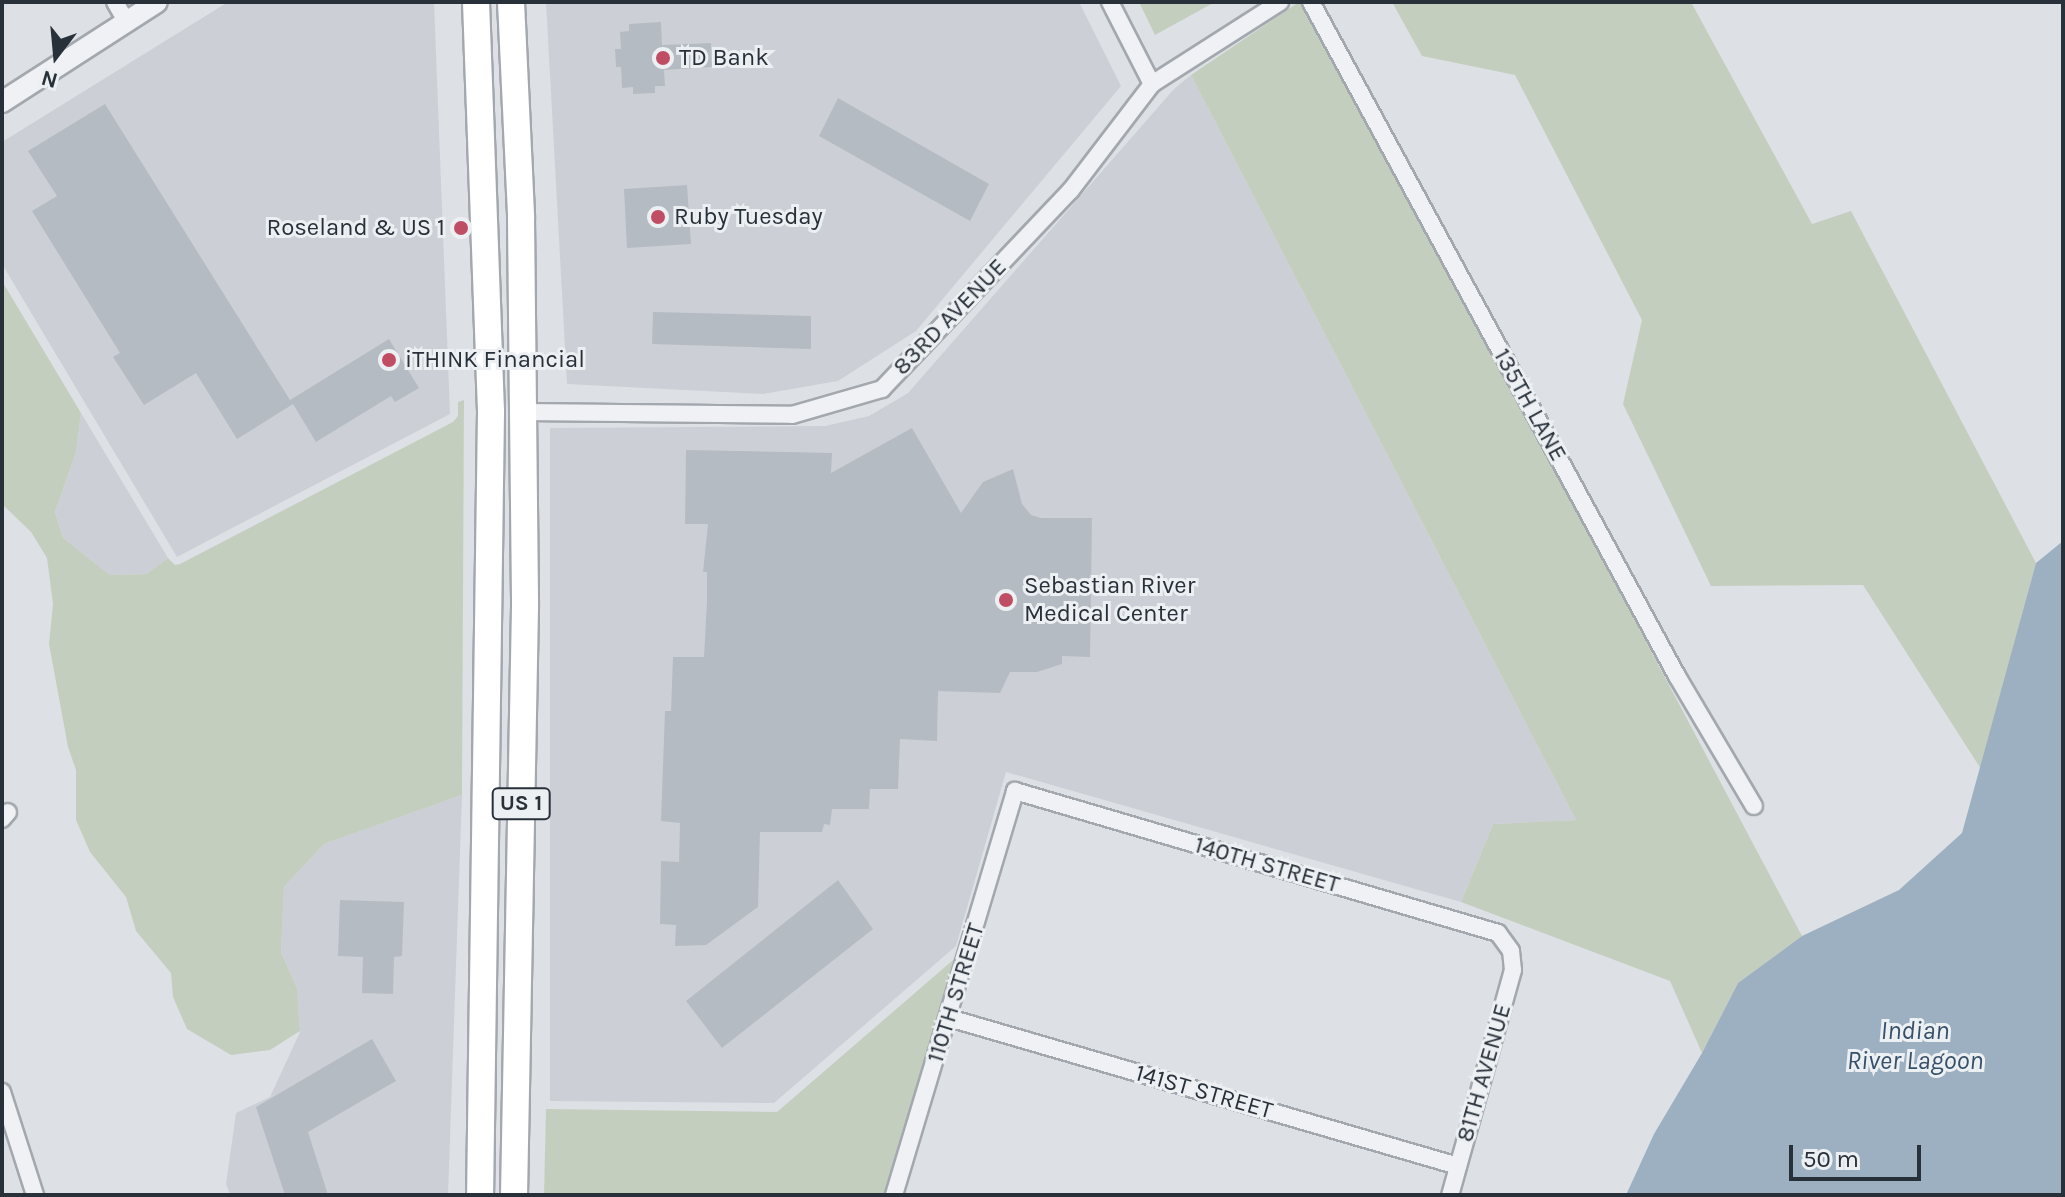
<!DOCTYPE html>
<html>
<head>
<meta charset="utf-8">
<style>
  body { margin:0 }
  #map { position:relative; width:2065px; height:1197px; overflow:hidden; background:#dde1e5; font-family:Karla,sans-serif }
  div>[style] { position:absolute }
  .built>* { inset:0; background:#ccd0d6 }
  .green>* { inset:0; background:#c4cebf }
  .water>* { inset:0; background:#9cb0c2 }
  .building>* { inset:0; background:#b5bbc2 }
  .roads { filter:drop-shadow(2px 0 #a3a8ae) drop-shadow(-2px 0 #a3a8ae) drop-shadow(0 2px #a3a8ae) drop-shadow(0 -2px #a3a8ae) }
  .minor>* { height:16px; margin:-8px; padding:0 8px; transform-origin:8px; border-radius:8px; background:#f0f1f4 }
  .tertiary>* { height:20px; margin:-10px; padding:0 10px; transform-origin:10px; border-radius:10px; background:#f0f1f4 }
  .primary>* { height:26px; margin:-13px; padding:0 13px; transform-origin:13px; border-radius:13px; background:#fff }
  .dots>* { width:22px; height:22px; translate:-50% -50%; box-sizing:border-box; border:4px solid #ecf0f3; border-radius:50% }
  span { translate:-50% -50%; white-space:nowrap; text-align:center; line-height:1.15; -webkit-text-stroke:6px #ecf0f3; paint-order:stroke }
  .shield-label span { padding:2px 6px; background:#ecf0f3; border:2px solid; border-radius:6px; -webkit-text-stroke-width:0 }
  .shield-label { font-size:22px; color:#28303a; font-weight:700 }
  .poi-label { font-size:24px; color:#28303a }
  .left { translate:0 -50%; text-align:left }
  .right { translate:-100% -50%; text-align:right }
  .street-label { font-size:24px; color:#28303a }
  .water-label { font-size:26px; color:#37506a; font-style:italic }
  .frame { position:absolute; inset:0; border:4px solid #28303a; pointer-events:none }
  .north { position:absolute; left:16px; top:16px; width:80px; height:80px; -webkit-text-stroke:6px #ecf0f3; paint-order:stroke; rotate:196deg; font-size:22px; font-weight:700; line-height:32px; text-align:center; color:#28303a }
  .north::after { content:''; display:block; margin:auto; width:28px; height:36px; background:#28303a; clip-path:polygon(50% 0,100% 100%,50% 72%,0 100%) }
  .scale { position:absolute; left:1789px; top:1145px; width:132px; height:36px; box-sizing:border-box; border:4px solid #28303a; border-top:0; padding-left:10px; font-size:24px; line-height:28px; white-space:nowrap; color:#28303a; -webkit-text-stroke:6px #ecf0f3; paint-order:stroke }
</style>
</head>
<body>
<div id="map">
  <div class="built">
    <div style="clip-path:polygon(228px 2px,434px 2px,450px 414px,177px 557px,2px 264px,2px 142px)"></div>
    <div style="clip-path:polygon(546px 2px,1079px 2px,1121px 86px,916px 331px,838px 381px,763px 394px,567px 384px)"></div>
    <div style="clip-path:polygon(1191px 75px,1576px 820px,1493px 824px,1461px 902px,1006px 772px,956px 946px,774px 1103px,550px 1101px,550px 428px,825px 426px,869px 416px,908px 393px,1174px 89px)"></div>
    <div style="clip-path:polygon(81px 413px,168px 558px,146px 574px,110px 575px,63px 538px,55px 512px,76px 452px)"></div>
    <div style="clip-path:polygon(462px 795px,448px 1195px,230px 1195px,226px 1184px,236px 1113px,270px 1097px,300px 1032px,297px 988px,281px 952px,284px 887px,324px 844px)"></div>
  </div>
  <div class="green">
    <div style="clip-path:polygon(1139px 2px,1215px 2px,1155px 35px)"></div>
    <div style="clip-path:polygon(1299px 2px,1307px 2px,1802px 936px,1738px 983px,1702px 1053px,1670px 981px,1461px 902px,1493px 824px,1576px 820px,1191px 75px)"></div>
    <div style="clip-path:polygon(1392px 2px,1691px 2px,1812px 224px,1851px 211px,2036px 563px,1981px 769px,1863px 585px,1711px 586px,1623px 404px,1642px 320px,1515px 75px,1422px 56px)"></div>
    <div style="clip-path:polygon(2px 281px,81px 413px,76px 452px,55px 512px,63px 538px,110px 575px,146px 574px,168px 558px,175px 565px,180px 564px,453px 422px,458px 416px,458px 402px,464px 400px,462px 795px,324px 844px,284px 887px,281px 952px,297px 988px,300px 1031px,270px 1050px,231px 1055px,187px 1029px,173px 997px,171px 973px,136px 931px,126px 897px,90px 852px,76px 820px,76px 770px,68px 747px,49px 644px,53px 604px,47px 558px,31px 532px,2px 504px)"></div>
    <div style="clip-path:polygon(960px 954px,895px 1195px,544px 1195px,546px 1109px,777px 1112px)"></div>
  </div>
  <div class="water">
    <div style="clip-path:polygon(2063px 541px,2063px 1195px,1626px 1195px,1654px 1134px,1702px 1053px,1738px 983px,1802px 936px,1899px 890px,1962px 833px,2036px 563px)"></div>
  </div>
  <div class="building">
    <div style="clip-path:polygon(661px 22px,662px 45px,711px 43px,712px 67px,664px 70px,665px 86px,655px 86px,655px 93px,633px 94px,633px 87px,622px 88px,621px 67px,616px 67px,615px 49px,621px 49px,620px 32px,629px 31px,629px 24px)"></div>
    <div style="clip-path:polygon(838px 98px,989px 184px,970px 221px,819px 136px)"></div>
    <div style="clip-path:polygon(105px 104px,290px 400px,389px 339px,419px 388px,395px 402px,391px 396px,316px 442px,293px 404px,237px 439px,196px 373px,144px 405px,113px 357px,120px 353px,32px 211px,57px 196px,28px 151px)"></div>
    <div style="clip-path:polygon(687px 185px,691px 244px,627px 248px,624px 189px)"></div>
    <div style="clip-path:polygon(653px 312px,811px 316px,811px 349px,652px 344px)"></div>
    <div style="clip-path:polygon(912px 428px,961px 513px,983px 482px,1013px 469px,1022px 504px,1031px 515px,1041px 518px,1092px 518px,1090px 657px,1062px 656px,1062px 664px,1037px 672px,1010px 672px,1000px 693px,938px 691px,937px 741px,900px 739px,898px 789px,870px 789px,869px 809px,832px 809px,830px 825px,824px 824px,822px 832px,760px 832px,758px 907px,706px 945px,675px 946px,676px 925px,660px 924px,661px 861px,679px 862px,680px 823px,661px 821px,665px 711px,671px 711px,673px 657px,704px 657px,707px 602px,707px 572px,703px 572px,708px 524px,685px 524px,686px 450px,832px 453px,831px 473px)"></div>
    <div style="clip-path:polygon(838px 880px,873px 929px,722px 1048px,686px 1001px)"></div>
    <div style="clip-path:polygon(340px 900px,404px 902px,402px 956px,394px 957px,393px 994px,362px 993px,363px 957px,338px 956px)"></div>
    <div style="clip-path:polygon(372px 1039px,396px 1081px,308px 1132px,328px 1195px,285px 1195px,256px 1107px)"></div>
  </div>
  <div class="roads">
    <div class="minor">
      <div style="left:115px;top:2px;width:22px;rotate:60deg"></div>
      <div style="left:1110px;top:2px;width:92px;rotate:62.9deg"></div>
      <div style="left:1311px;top:2px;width:767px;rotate:61.5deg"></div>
      <div style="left:1677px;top:676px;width:151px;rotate:59.4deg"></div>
      <div style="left:524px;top:412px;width:268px;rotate:0.6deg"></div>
      <div style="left:792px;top:415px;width:94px;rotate:-16.1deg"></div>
      <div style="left:882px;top:389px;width:274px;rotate:-46.5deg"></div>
      <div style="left:1071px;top:190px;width:133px;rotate:-52.6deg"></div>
      <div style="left:1152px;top:84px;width:152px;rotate:-32.6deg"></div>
      <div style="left:2px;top:819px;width:9px;rotate:-49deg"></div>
      <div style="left:949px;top:1018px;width:530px;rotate:16.21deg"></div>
      <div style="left:2px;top:1092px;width:108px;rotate:72.2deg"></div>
      <div style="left:894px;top:1195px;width:422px;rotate:-73.3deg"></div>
      <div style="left:1015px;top:791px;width:503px;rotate:16.38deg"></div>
      <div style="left:1498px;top:933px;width:22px;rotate:54deg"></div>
      <div style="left:1511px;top:951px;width:19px;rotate:84deg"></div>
      <div style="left:1513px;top:970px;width:234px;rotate:105.6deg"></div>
    </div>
    <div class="tertiary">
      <div style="left:2px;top:102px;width:184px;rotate:-32.8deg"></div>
    </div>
    <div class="primary">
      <div style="left:476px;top:2px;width:410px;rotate:87.9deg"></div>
      <div style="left:491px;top:412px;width:783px;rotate:90.8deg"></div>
      <div style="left:511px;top:2px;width:216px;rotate:87.3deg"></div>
      <div style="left:521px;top:218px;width:389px;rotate:89.4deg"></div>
      <div style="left:525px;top:607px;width:588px;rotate:91.07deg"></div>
    </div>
  </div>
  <div class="dots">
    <div style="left:663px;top:58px;background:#bf4e65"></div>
    <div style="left:658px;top:217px;background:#bf4e65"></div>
    <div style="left:461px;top:228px;background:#bf4e65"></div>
    <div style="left:389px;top:360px;background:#bf4e65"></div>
    <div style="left:1006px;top:600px;background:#bf4e65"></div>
  </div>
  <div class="shield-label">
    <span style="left:521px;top:804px">US 1</span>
  </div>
  <div class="poi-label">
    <span class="left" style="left:679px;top:58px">TD Bank</span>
    <span class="left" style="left:674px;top:217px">Ruby Tuesday</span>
    <span class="right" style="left:445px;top:228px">Roseland &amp; US 1</span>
    <span class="left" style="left:405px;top:360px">iTHINK Financial</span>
    <span class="left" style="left:1024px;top:600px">Sebastian River<br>Medical Center</span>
  </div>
  <div class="street-label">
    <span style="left:950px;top:317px;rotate:-46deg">83RD AVENUE</span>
    <span style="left:1530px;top:405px;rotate:61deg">135TH LANE</span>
    <span style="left:1267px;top:865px;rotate:16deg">140TH STREET</span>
    <span style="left:956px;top:993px;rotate:-73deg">110TH STREET</span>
    <span style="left:1484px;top:1073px;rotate:-74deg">81TH AVENUE</span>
    <span style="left:1204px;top:1092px;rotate:16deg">141ST STREET</span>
  </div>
  <div class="water-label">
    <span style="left:1915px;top:1046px">Indian<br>River Lagoon</span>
  </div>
  <div class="frame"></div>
  <div class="north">N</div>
  <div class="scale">50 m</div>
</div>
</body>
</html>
